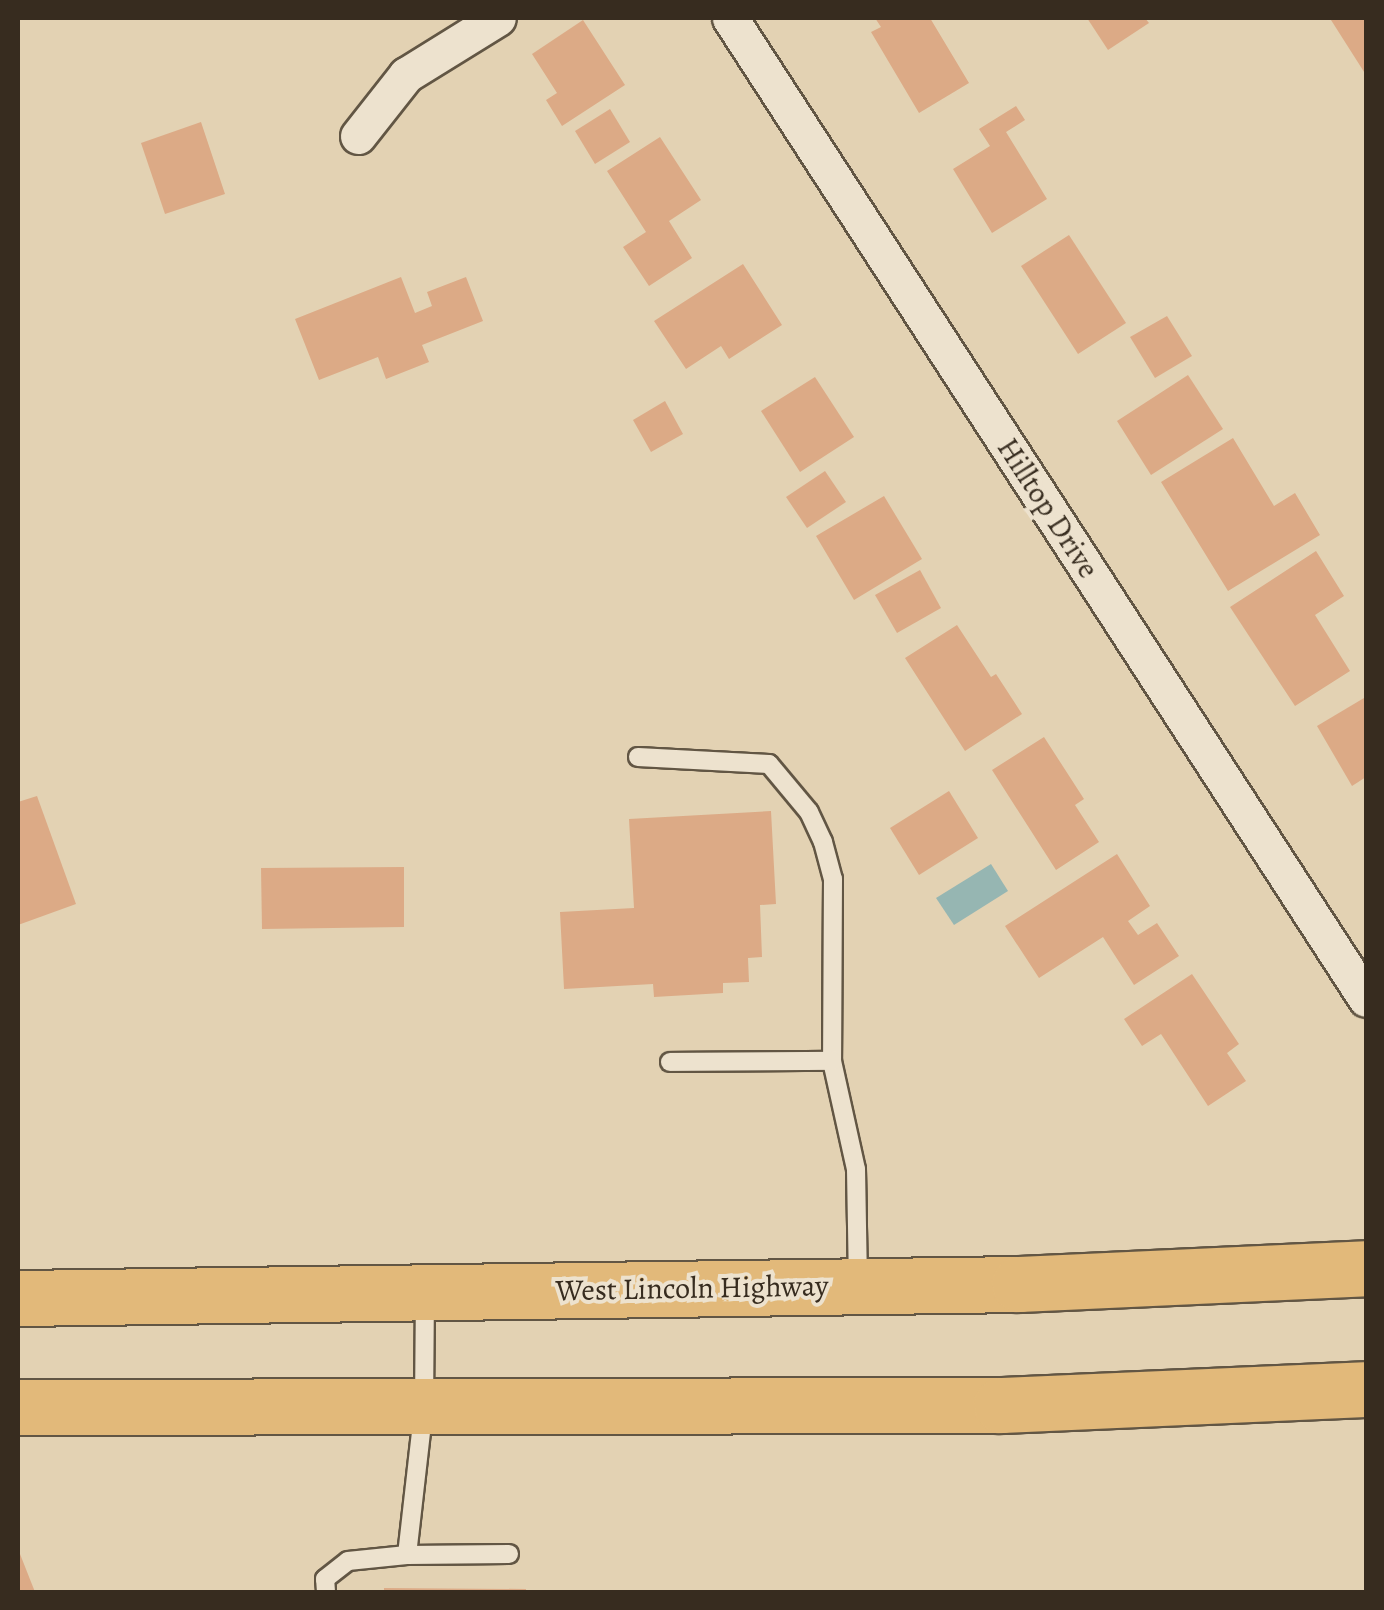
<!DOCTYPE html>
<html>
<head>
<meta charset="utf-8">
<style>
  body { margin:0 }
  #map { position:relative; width:1384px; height:1610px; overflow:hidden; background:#e3d2b3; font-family:Alegreya,serif }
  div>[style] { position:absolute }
  .water>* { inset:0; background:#96b6b2 }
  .building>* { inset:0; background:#dcaa86 }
  .roads { filter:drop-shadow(2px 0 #625644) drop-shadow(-2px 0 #625644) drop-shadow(0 2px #625644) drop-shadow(0 -2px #625644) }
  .lane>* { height:18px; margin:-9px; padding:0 9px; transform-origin:9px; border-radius:9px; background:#ede2ce }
  .street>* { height:35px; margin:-17.5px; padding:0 17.5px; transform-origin:17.5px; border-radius:17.5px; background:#ede2ce }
  .primary>* { height:55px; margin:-27.5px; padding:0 27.5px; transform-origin:27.5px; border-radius:27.5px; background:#e2b97a }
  span { translate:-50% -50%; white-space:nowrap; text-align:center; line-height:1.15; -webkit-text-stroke:8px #ede2ce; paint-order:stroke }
  .street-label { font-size:30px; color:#372c1f }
  .frame { position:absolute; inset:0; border:20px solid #372c1f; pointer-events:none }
</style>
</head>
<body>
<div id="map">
  <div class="water">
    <div style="clip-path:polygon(991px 864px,1008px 891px,954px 925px,936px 898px)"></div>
  </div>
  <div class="building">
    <div style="clip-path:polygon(875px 18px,930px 18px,969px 83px,919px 113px,871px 32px,881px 27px)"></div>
    <div style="clip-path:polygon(1087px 18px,1145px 18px,1149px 23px,1108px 50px)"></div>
    <div style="clip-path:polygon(1335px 18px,1366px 18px,1366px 75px,1331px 20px)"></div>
    <div style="clip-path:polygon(583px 20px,625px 85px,562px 126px,546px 100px,557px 93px,532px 54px)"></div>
    <div style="clip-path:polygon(1016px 106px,1025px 120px,1006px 132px,1047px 199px,992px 233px,953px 169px,990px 146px,979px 129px)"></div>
    <div style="clip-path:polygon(610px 109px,630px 142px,595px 164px,575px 131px)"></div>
    <div style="clip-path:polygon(201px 122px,225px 194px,165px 214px,141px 143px)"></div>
    <div style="clip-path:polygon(660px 137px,701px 200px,669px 221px,692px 258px,649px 286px,623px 247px,646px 232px,607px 171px)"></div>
    <div style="clip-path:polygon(1069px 235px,1126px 323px,1078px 354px,1021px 266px)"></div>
    <div style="clip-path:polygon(743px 264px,782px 325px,729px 359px,721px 346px,686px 369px,654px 321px)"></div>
    <div style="clip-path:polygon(401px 277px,415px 313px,432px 306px,427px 292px,466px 277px,483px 321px,422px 345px,429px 362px,386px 379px,378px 357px,319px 380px,295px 319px)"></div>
    <div style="clip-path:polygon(1167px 316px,1192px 356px,1155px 378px,1130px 337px)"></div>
    <div style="clip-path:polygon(1188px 375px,1223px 429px,1151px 475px,1117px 421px)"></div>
    <div style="clip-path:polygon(815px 377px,854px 437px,800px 472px,761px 411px)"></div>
    <div style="clip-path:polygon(665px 401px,683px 434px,651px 452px,633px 420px)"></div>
    <div style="clip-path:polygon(1233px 438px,1274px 506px,1295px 493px,1320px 535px,1228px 591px,1161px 482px)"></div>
    <div style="clip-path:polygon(825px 471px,846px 502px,807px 528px,786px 497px)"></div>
    <div style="clip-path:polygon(884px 496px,922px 559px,854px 600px,816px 536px)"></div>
    <div style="clip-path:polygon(1316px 551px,1344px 596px,1315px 615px,1350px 671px,1295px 706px,1230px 607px)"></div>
    <div style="clip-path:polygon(920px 570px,941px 608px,897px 633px,875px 595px)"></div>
    <div style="clip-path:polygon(957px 625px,991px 677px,996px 674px,1022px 714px,965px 751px,905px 658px)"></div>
    <div style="clip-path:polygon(1364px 698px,1366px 777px,1352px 786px,1317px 726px)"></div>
    <div style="clip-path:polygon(1044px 737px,1084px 799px,1075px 805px,1099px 842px,1056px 870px,992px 770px)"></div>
    <div style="clip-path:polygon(949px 791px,978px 838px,919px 875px,890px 828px)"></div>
    <div style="clip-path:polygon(37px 796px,76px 904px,18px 925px,18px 802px)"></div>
    <div style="clip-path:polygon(771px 811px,776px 904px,760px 905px,762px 957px,748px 958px,749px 982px,723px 983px,723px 993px,654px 997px,653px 984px,564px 989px,560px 912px,634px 908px,629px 819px)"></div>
    <div style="clip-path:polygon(1117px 854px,1150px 906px,1128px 921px,1138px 935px,1157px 923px,1179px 956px,1134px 985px,1103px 937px,1039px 978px,1005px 926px)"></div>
    <div style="clip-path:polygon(404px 867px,404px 927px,262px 929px,261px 868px)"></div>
    <div style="clip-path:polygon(1192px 974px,1239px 1044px,1227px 1053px,1246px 1081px,1208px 1106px,1161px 1034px,1142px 1046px,1124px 1019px)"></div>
    <div style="clip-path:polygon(18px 1549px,35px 1592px,18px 1592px)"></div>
    <div style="clip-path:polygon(384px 1588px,526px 1589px,526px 1592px,384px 1592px)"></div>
  </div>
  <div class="roads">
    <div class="lane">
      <div style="left:638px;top:757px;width:131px;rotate:3.1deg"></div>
      <div style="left:769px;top:764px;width:62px;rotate:50.2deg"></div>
      <div style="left:809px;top:812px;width:33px;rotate:65deg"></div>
      <div style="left:823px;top:842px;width:38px;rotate:75deg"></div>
      <div style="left:833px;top:879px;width:182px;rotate:90.3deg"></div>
      <div style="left:832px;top:1061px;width:111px;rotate:77.5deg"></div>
      <div style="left:856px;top:1169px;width:111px;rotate:89deg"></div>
      <div style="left:670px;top:1062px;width:162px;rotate:-0.4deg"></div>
      <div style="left:407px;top:1555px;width:102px;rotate:-0.6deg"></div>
      <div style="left:326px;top:1592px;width:13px;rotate:-94deg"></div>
      <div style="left:325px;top:1579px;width:29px;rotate:-38deg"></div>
      <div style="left:348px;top:1561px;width:59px;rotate:-5.8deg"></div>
      <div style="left:407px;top:1555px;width:150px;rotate:-83.5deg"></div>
      <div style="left:424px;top:1406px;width:109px;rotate:-89.5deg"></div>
    </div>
    <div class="street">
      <div style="left:730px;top:18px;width:1169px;rotate:57.04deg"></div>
      <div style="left:358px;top:136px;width:78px;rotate:-51.8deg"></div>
      <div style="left:406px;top:75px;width:108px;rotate:-31.8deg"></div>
    </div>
    <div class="primary">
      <div style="left:18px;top:1298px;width:1001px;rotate:-0.8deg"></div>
      <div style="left:1019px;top:1284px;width:347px;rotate:-2.6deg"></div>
      <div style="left:18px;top:1407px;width:983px;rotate:-0.12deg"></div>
      <div style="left:1001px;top:1405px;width:365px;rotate:-2.5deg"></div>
    </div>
  </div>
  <div class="street-label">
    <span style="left:1048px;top:508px;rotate:57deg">Hilltop Drive</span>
    <span style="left:692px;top:1288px;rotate:-1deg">West Lincoln Highway</span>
  </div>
  <div class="frame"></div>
</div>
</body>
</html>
